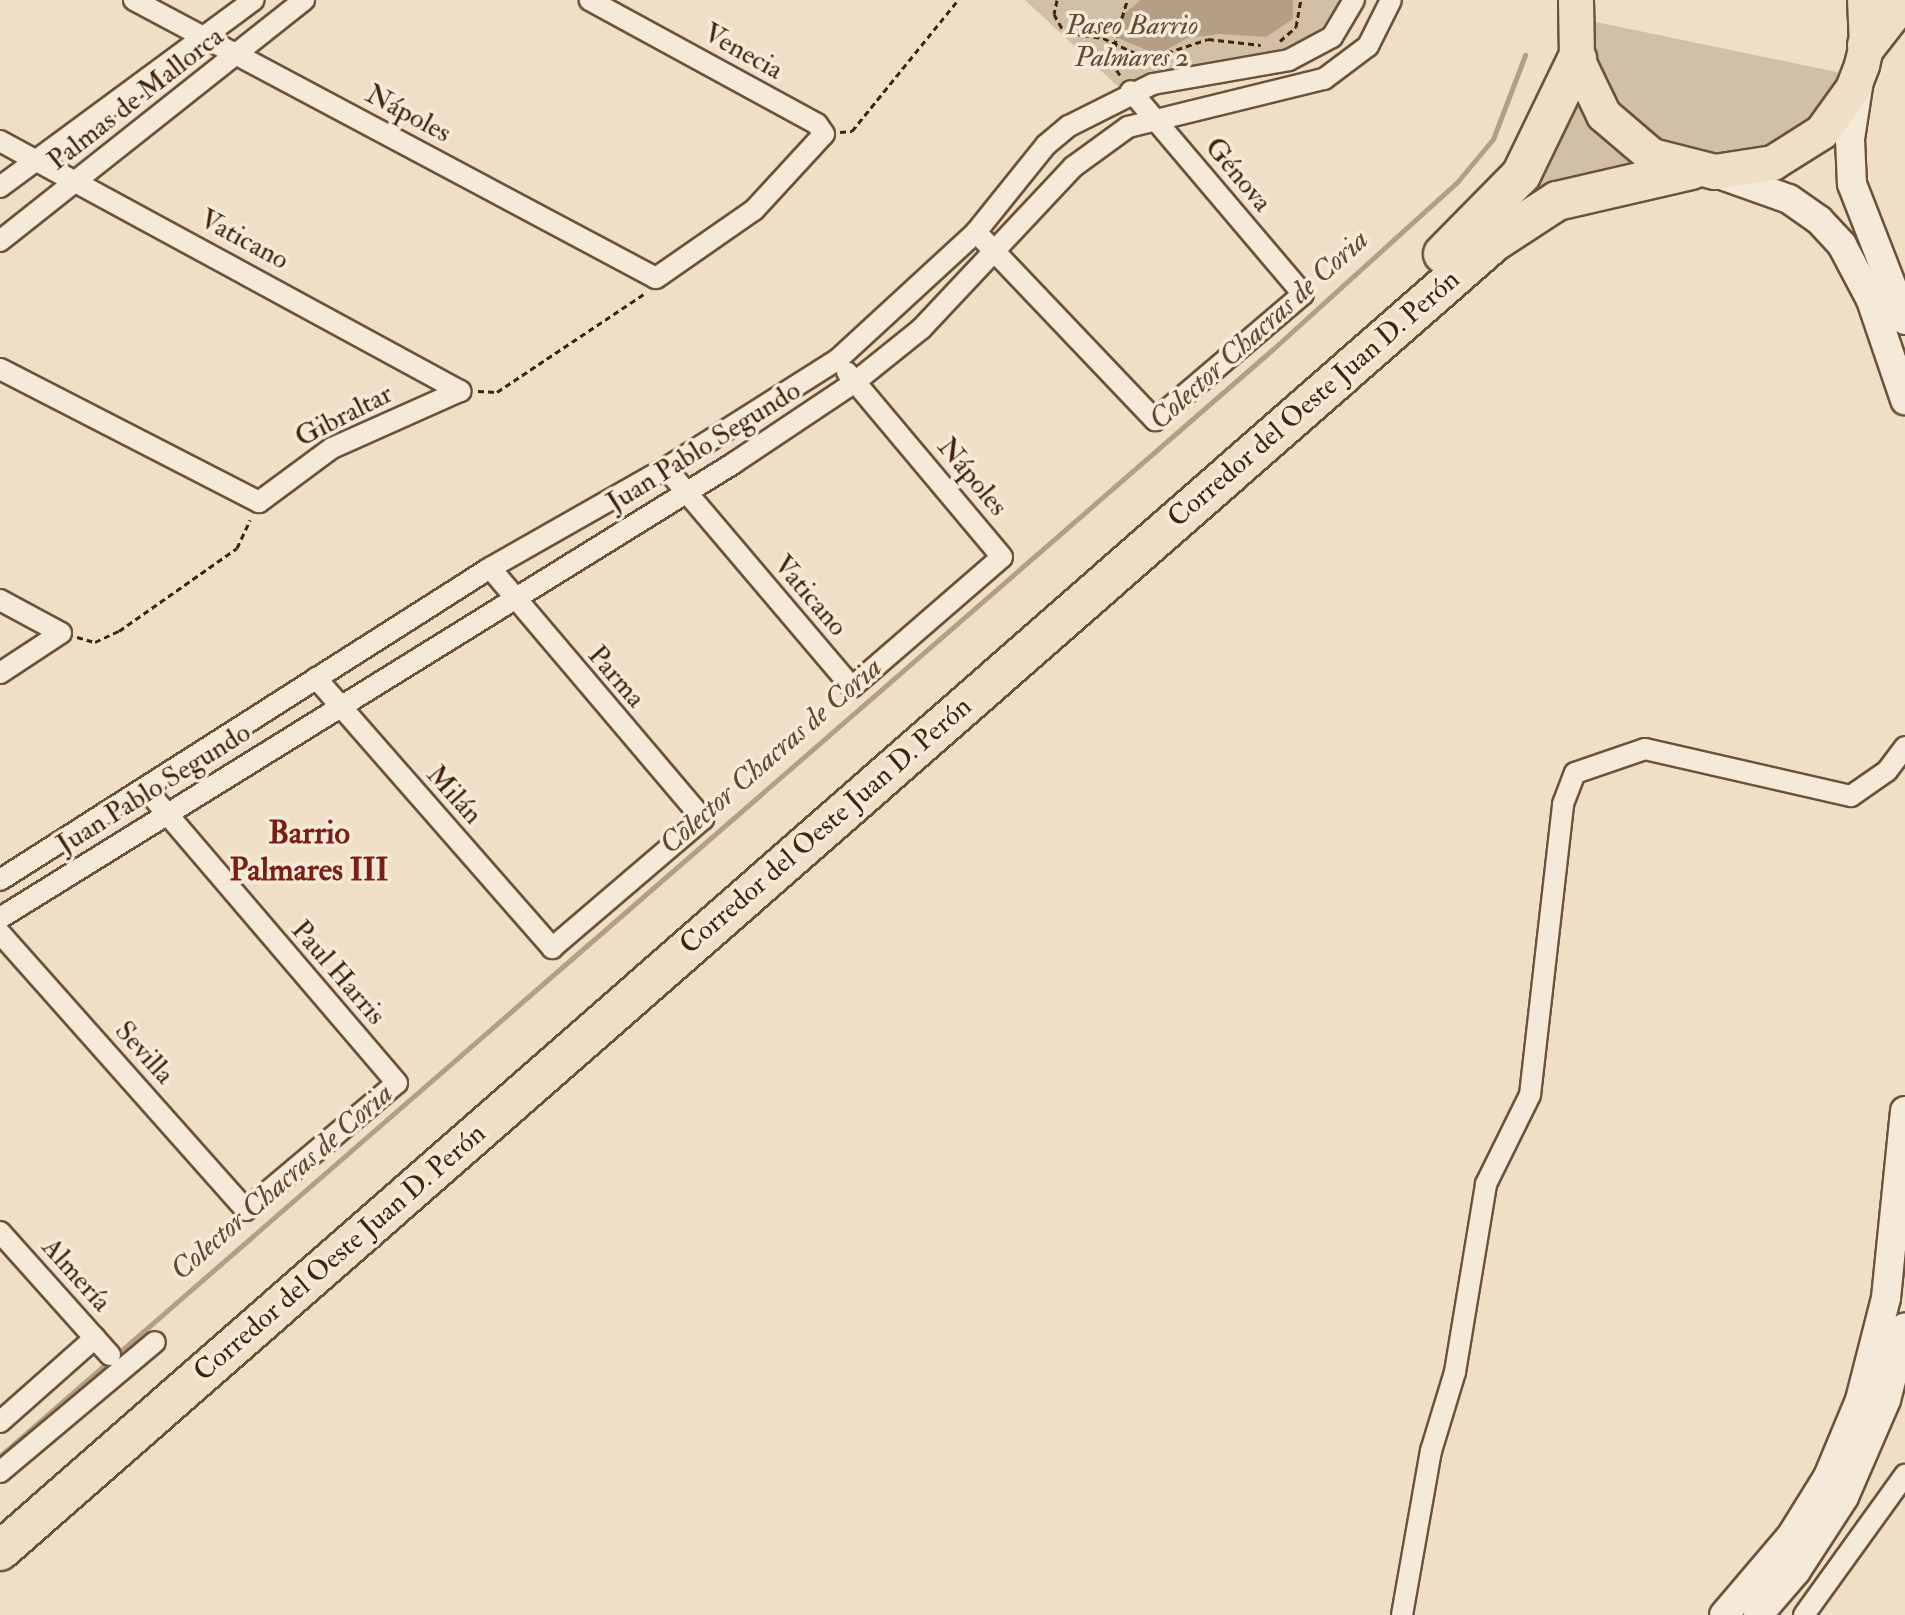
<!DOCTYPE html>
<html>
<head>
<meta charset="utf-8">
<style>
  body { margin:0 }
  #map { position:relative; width:1905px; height:1615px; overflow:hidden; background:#efdfc6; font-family:"IM FELL Double Pica",serif }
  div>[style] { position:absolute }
  .green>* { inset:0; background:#d1bfa6 }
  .water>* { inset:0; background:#b49f85 }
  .stream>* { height:5px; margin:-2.5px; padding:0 2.5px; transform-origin:2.5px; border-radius:2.5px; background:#b49f85 }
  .path>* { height:3px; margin-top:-1.5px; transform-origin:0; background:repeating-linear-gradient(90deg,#412408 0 6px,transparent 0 10px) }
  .roads { filter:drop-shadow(2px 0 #6c5338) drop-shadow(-2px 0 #6c5338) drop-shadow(0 2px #6c5338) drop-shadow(0 -2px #6c5338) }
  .minor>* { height:20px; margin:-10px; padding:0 10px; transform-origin:10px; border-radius:10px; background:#f5eada }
  .secondary>* { height:28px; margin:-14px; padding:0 14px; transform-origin:14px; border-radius:14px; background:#f5eada }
  .trunk>* { height:34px; margin:-17px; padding:0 17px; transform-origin:17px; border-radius:17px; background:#efdfc6 }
  .motorway>* { height:38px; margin:-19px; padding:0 19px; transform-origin:19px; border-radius:19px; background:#efdfc6 }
  span { translate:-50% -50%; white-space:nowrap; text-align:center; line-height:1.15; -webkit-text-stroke:7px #f5eada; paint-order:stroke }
  .park-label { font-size:28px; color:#654b30; font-style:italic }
  .street-label { font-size:28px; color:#412408 }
  .water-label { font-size:30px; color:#64492e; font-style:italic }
  .quarter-label { font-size:32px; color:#7a1f14; font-weight:700 }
</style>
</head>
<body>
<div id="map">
  <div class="green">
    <div style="clip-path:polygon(1025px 0,1346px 0,1331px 29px,1297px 56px,1124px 92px)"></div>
    <div style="clip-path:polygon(1591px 21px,1846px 74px,1805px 133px,1743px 160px,1676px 152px,1621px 114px,1593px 53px)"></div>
    <div style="clip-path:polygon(1573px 88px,1598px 131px,1642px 170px,1520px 215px,1515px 200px)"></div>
  </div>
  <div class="water">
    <div style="clip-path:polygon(1141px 0,1293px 0,1293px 19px,1266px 37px,1220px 34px,1187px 38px,1158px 55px,1116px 37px,1120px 17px)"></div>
  </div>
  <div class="stream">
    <div style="left:0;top:1456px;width:1687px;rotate:-41.01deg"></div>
    <div style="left:1273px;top:349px;width:250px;rotate:-42.2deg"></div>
    <div style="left:1458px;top:181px;width:55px;rotate:-50.2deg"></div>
    <div style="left:1493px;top:139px;width:90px;rotate:-69.1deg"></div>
  </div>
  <div class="path">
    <div style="left:1057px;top:0;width:14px;rotate:102deg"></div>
    <div style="left:1054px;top:14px;width:21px;rotate:61deg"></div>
    <div style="left:1064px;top:32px;width:39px;rotate:9deg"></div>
    <div style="left:1103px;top:38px;width:50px;rotate:25deg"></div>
    <div style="left:1148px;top:59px;width:63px;rotate:-18.4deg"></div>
    <div style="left:1208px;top:39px;width:53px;rotate:6.5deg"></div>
    <div style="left:1280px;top:41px;width:21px;rotate:-41deg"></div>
    <div style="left:1296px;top:27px;width:27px;rotate:-80deg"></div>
    <div style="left:1120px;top:75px;width:11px;rotate:-124deg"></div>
    <div style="left:1114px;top:66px;width:29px;rotate:-86deg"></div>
    <div style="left:1116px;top:37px;width:39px;rotate:-73deg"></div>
    <div style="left:840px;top:132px;width:12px;rotate:-5deg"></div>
    <div style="left:852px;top:131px;width:169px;rotate:-51deg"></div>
    <div style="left:478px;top:391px;width:19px;rotate:3deg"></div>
    <div style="left:497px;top:392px;width:177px;rotate:-33.7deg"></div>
    <div style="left:77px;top:637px;width:19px;rotate:16deg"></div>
    <div style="left:95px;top:642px;width:26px;rotate:-25deg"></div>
    <div style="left:119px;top:631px;width:144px;rotate:-35.1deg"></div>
    <div style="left:237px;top:548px;width:31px;rotate:-65deg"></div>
  </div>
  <div class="roads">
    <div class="minor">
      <div style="left:134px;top:0;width:591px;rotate:28.04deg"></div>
      <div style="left:656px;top:278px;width:119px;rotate:-34.8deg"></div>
      <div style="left:754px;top:210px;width:103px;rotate:-47.4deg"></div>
      <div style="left:824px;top:134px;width:12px;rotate:-125deg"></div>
      <div style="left:817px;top:124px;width:259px;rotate:-151.4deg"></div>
      <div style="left:0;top:141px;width:524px;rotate:28.52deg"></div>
      <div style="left:460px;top:391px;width:140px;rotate:156deg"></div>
      <div style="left:332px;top:448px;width:91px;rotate:143.5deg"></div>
      <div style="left:259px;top:502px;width:291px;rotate:-152.8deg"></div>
      <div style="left:0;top:187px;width:315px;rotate:-36.4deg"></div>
      <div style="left:976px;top:232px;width:260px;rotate:46.4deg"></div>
      <div style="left:1155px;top:420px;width:194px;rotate:-40.4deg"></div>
      <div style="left:1303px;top:294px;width:266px;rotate:-130.3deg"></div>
      <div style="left:0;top:241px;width:388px;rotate:-38.4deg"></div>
      <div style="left:666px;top:468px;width:287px;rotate:49.7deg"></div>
      <div style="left:852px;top:687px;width:198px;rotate:-40.9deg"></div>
      <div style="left:1002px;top:557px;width:241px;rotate:-130deg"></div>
      <div style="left:0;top:600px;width:69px;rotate:28.4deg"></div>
      <div style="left:61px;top:633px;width:73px;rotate:146.7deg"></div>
      <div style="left:316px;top:678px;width:359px;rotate:48.8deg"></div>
      <div style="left:552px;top:948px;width:199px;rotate:-40.5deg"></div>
      <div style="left:703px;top:819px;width:329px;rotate:-130.3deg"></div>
      <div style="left:0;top:880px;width:581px;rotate:-32.49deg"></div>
      <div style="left:490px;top:568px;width:202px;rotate:-29.6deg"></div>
      <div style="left:666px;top:468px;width:202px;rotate:-32.3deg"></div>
      <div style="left:837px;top:360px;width:189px;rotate:-42.6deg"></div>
      <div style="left:976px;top:232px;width:112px;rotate:-51.2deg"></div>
      <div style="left:1046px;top:145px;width:30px;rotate:-40deg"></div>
      <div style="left:1069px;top:126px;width:94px;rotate:-26.6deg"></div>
      <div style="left:1153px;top:84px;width:138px;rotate:-10deg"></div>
      <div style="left:1289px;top:60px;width:49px;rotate:-28.1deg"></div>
      <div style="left:1332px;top:37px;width:43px;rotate:-59.3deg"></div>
      <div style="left:0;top:918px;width:864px;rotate:-31.79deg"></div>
      <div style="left:734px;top:463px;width:146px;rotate:-33.8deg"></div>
      <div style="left:855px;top:382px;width:85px;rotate:-38.8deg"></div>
      <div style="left:921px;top:329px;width:222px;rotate:-46.8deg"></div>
      <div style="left:1073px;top:167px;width:68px;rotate:-36deg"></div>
      <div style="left:1128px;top:127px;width:202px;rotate:-13.8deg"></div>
      <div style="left:1324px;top:79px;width:55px;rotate:-36.9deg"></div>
      <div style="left:1368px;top:46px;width:51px;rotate:-63.4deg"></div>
      <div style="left:0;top:933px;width:370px;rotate:48.4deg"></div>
      <div style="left:246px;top:1210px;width:197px;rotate:-40.1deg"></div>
      <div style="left:397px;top:1083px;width:387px;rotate:-130.5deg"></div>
      <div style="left:0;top:1232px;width:165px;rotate:48.2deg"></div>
      <div style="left:0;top:1422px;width:127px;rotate:-41.5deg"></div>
      <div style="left:0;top:1472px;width:202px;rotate:-40deg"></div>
      <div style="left:1402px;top:1615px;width:167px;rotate:-80deg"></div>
      <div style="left:1431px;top:1451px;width:83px;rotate:-73.1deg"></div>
      <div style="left:1455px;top:1372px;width:191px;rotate:-80.6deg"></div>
      <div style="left:1486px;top:1184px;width:99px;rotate:-63.7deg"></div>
      <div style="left:1530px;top:1095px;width:293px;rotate:-83.5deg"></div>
      <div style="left:1563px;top:804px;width:33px;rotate:-69deg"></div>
      <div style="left:1575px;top:773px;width:74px;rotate:-18.9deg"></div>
      <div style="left:1645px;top:749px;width:211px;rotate:12.9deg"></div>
      <div style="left:1851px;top:796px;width:44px;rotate:-34.8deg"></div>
      <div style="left:1887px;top:771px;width:30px;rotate:-53deg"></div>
      <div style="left:1804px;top:1615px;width:173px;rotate:-54.2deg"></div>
    </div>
    <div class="secondary">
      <div style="left:1859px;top:80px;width:60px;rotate:98.7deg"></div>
      <div style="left:1850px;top:139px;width:45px;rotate:87.5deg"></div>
      <div style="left:1852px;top:184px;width:146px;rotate:68.7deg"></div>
      <div style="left:1716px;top:173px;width:77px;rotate:19.6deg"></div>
      <div style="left:1789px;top:199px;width:37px;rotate:35deg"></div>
      <div style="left:1819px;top:220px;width:34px;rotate:47deg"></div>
      <div style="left:1842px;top:245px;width:62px;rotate:62.2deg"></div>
      <div style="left:1871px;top:300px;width:106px;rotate:71.2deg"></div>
      <div style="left:1724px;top:1615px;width:105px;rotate:-49.6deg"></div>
      <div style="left:1792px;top:1535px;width:68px;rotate:-58.2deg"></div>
      <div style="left:1828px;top:1477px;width:83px;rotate:-67.4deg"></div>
      <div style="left:1860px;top:1400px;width:105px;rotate:-75.7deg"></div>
      <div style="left:1886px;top:1298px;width:188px;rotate:-84.2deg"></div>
      <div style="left:1758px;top:1615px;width:58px;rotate:-49.2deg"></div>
      <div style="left:1796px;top:1571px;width:88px;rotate:-57deg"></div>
      <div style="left:1844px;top:1497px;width:106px;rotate:-66.6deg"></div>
      <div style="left:1886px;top:1400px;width:75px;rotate:-75.4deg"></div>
    </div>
    <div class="trunk">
      <div style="left:1576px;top:0;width:59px;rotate:89deg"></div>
      <div style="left:1577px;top:59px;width:62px;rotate:64.3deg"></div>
      <div style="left:1604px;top:115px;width:63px;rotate:40.5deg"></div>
      <div style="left:1652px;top:156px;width:65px;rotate:14.3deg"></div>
      <div style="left:1715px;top:172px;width:59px;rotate:-8.8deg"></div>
      <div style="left:1773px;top:163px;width:58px;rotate:-32.3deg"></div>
      <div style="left:1822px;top:132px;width:53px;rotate:-54.2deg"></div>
      <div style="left:1853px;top:89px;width:26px;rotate:-69deg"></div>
      <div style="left:1862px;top:65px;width:21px;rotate:-76deg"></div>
      <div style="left:1867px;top:45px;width:45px;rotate:-92.5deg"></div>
    </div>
    <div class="motorway">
      <div style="left:1867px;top:45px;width:57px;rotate:-52.1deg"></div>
      <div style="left:1443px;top:254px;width:111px;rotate:-45.4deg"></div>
      <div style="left:1521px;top:175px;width:129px;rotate:-64.2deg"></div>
      <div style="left:0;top:1551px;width:1986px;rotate:-41.22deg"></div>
      <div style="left:1494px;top:242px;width:75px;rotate:-33.1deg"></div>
      <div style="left:1557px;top:201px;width:138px;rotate:-13deg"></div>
    </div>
  </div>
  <div class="park-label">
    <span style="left:1132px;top:42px">Paseo Barrio<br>Palmares 2</span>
  </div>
  <div class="street-label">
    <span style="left:743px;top:52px;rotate:29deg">Venecia</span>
    <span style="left:136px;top:99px;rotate:-38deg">Palmas de Mallorca</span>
    <span style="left:408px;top:114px;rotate:28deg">Nápoles</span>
    <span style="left:1238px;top:175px;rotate:50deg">Génova</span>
    <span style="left:244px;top:240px;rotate:28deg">Vaticano</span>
    <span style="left:1314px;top:399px;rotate:-41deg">Corredor del Oeste Juan D. Perón</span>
    <span style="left:344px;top:416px;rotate:-27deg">Gibraltar</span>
    <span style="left:704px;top:447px;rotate:-32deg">Juan Pablo Segundo</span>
    <span style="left:972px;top:477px;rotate:50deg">Nápoles</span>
    <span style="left:810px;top:596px;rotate:49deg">Vaticano</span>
    <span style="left:616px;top:677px;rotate:49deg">Parma</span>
    <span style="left:154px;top:789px;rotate:-32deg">Juan Pablo Segundo</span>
    <span style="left:454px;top:795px;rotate:48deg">Milán</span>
    <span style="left:826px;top:826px;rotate:-41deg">Corredor del Oeste Juan D. Perón</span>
    <span style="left:338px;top:973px;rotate:49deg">Paul Harris</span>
    <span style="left:144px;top:1053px;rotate:48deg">Sevilla</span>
    <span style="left:340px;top:1253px;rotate:-41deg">Corredor del Oeste Juan D. Perón</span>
    <span style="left:76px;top:1275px;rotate:48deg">Almería</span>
  </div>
  <div class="water-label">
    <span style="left:1259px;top:330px;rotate:-42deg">Colector Chacras de Coria</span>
    <span style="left:771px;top:756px;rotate:-41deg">Colector Chacras de Coria</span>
    <span style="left:282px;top:1182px;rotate:-41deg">Colector Chacras de Coria</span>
  </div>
  <div class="quarter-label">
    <span style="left:309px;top:852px">Barrio<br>Palmares III</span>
  </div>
</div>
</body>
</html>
